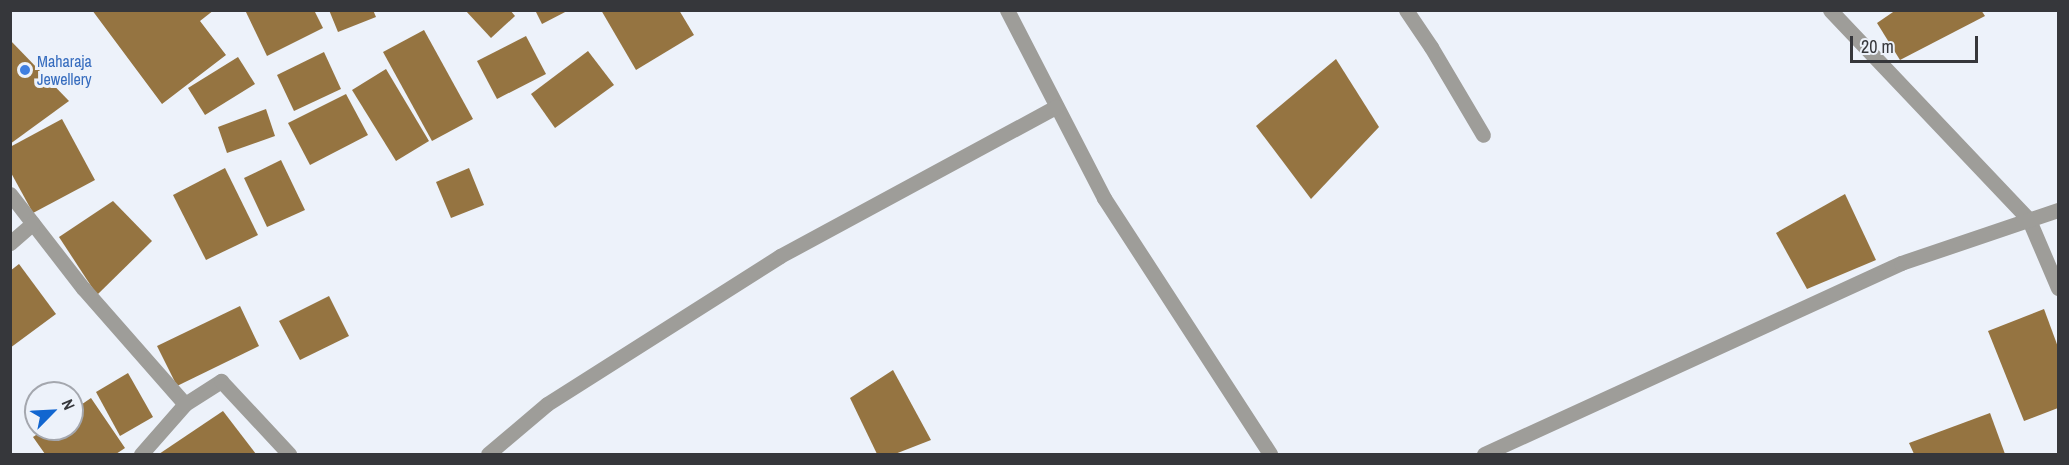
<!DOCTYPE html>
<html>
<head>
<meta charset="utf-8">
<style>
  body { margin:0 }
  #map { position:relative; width:2069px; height:465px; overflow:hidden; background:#edf2fa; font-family:"Archivo Narrow",sans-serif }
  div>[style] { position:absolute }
  .building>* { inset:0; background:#957441 }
  .street>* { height:15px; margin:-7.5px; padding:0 7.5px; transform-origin:7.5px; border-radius:7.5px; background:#9e9d99 }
  .dots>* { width:16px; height:16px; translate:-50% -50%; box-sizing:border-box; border:3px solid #edf2fa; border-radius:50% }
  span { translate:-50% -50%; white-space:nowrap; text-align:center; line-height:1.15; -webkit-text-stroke:6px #edf2fa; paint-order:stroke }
  .shop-label { font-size:16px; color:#366cbe }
  .left { translate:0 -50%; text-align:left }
  .frame { position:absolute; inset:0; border:12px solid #36373b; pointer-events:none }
  .north { position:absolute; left:24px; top:381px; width:60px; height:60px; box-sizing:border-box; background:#edf2fa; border:2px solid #a4a7ae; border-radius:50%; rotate:66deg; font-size:16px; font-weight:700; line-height:24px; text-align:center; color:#36373b }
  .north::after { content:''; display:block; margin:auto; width:21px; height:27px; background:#1266d0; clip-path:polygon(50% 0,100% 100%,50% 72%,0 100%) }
  .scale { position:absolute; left:1850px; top:36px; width:128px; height:27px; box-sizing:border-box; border:3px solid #36373b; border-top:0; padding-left:8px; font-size:18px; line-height:21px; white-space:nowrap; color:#36373b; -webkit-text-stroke:4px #edf2fa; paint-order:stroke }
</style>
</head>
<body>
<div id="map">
  <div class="building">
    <div style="clip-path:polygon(92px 10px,214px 10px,200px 21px,226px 55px,162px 104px)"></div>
    <div style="clip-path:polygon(245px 10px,314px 10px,323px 28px,267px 56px)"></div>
    <div style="clip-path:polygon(329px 10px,373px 10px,376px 17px,338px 32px)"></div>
    <div style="clip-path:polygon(465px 10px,510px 10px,515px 16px,491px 38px)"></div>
    <div style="clip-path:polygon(535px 10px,569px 10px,542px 24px)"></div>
    <div style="clip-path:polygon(601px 10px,679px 10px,694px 35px,636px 70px)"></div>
    <div style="clip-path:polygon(1896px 10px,1981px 10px,1985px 16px,1900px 60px,1877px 23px)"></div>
    <div style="clip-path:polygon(424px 30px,473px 119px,432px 141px,383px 52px)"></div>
    <div style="clip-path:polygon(526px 36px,546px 74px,497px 99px,477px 61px)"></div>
    <div style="clip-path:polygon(10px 40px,69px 101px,10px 144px)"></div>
    <div style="clip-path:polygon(588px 51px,614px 85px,555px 128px,531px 94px)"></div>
    <div style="clip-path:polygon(324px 52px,341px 89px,294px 111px,277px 75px)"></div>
    <div style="clip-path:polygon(238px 57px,255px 84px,205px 115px,188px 88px)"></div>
    <div style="clip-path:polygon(1336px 59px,1379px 127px,1311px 199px,1256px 126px)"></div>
    <div style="clip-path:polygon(386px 69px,429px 141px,396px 161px,352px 90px)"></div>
    <div style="clip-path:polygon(346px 94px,368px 135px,310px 165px,288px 123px)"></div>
    <div style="clip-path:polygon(266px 109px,275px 136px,227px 153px,218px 127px)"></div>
    <div style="clip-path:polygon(62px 119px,95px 180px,33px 213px,10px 171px,10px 147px)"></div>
    <div style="clip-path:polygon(281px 160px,305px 210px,267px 227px,244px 178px)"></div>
    <div style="clip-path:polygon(225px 168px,258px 235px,206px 260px,173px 195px)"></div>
    <div style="clip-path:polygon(469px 168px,484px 205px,451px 218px,436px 182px)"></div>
    <div style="clip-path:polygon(1845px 194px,1876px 260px,1807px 289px,1776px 233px)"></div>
    <div style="clip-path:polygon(113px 201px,152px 241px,97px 295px,59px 237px)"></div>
    <div style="clip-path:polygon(19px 264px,56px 314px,10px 348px,10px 271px)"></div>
    <div style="clip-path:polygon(329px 296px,349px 336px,300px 360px,279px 321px)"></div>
    <div style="clip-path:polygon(240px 306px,259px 346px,177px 386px,157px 346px)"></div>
    <div style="clip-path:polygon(2044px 309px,2058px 347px,2058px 408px,2024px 421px,1988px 331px)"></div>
    <div style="clip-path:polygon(893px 370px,931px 440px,895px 454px,877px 454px,850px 398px)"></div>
    <div style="clip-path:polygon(128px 373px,153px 417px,120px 436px,96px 392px)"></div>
    <div style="clip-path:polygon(91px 398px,125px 448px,116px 454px,45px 454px,33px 437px,45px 429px,72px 429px,72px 411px)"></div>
    <div style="clip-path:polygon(223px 411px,256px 454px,159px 454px)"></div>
    <div style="clip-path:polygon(1990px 413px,2005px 454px,1914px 454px,1909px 443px)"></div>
  </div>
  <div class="street">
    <div style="left:1007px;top:10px;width:212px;rotate:62.7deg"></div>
    <div style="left:1104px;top:198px;width:305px;rotate:57deg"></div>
    <div style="left:1406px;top:10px;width:45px;rotate:56deg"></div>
    <div style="left:1431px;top:47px;width:102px;rotate:59.4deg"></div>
    <div style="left:1830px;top:10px;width:289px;rotate:46.5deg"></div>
    <div style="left:2029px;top:220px;width:74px;rotate:66.9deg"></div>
    <div style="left:10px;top:194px;width:119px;rotate:52.2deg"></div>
    <div style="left:83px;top:288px;width:154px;rotate:48.7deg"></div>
    <div style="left:185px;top:404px;width:67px;rotate:131.3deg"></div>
    <div style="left:10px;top:243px;width:30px;rotate:-41deg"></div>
    <div style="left:185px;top:404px;width:43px;rotate:-32.6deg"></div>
    <div style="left:221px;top:381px;width:100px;rotate:47deg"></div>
    <div style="left:488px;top:454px;width:77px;rotate:-40.3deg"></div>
    <div style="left:547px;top:404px;width:276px;rotate:-32.4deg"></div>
    <div style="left:780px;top:256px;width:314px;rotate:-28.4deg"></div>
    <div style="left:1484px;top:454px;width:459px;rotate:-24.6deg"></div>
    <div style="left:1901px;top:263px;width:166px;rotate:-18.7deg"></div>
  </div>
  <div class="dots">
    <div style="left:25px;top:70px;background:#3f7fe0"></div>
  </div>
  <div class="shop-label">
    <span class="left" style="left:37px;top:70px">Maharaja<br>Jewellery</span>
  </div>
  <div class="frame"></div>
  <div class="north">N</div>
  <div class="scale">20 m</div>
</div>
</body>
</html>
